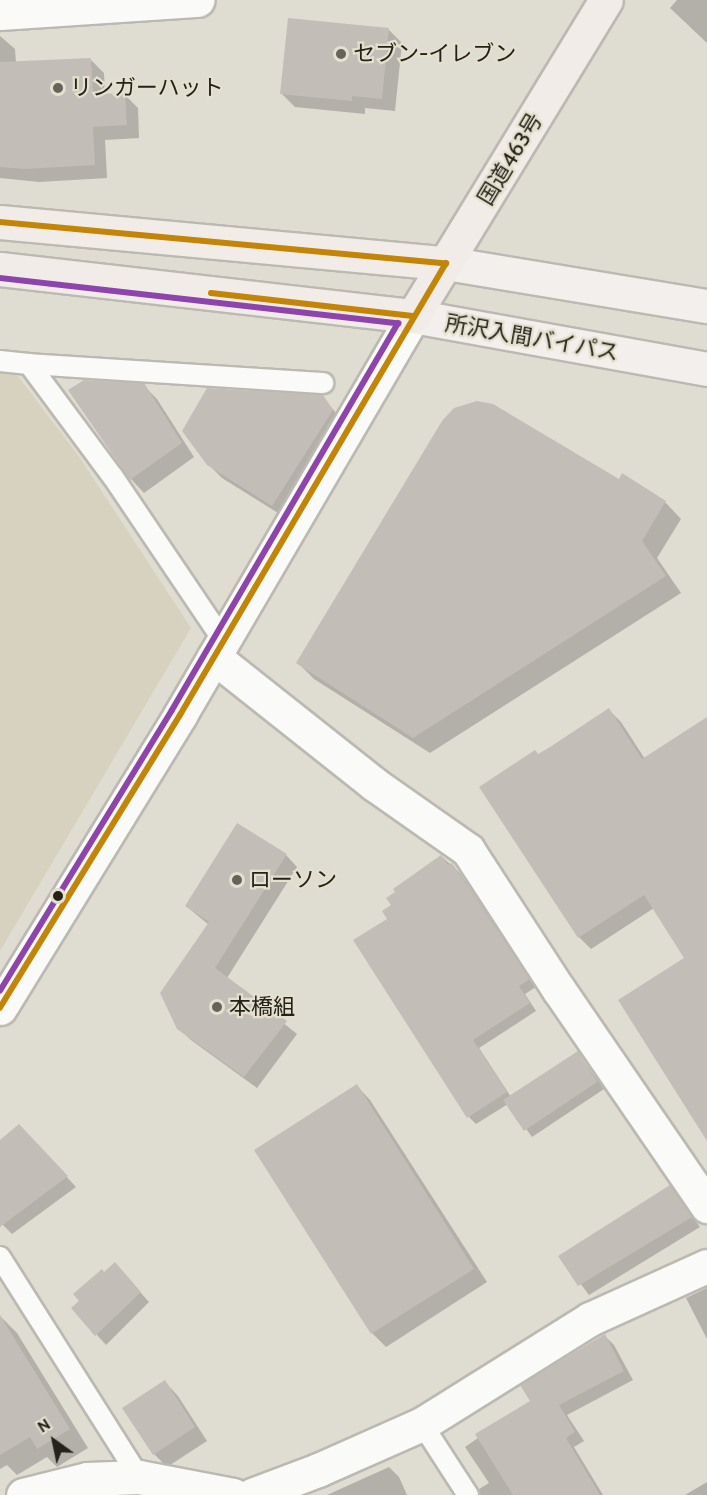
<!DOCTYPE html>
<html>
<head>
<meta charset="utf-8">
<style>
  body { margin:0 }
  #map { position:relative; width:707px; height:1495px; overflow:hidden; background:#dfdcd2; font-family:Cabin,"Noto Sans JP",sans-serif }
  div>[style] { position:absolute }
  .built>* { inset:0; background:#d7d2bf }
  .shadow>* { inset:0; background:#0003 }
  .building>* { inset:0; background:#c3bdb8 }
  .roads { filter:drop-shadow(2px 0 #bbb9b1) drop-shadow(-2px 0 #bbb9b1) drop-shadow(0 2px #bbb9b1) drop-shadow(0 -2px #bbb9b1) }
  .service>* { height:20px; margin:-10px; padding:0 10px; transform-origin:10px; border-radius:10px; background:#fafaf8 }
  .minor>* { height:33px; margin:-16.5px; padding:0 16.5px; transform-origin:16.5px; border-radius:16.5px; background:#fafaf8 }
  .secondary>* { height:33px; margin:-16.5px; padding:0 16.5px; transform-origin:16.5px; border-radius:16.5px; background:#fafaf8 }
  .primary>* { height:33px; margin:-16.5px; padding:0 16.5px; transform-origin:16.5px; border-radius:16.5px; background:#f3efec }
  .trunk>* { height:33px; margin:-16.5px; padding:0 16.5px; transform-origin:16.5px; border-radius:16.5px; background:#f2ece8 }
  .bus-1>* { height:6px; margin:-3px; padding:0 3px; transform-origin:3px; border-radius:3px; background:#c28507 }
  .bus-2>* { height:6px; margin:-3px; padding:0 3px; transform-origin:3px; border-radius:3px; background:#8e44ad }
  .dots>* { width:16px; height:16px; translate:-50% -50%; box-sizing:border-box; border:3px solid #e4e0cd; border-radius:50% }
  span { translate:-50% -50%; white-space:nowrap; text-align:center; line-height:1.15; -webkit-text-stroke:4.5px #e4e0cd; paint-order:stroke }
  .poi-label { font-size:22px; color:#24221b }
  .left { translate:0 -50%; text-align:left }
  .street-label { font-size:22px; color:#24221b }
  .north { position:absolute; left:24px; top:1411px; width:60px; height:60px; -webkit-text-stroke:4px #e4e0cd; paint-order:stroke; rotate:327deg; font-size:16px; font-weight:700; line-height:24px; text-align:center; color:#24221b }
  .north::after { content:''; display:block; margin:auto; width:21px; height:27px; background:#24221b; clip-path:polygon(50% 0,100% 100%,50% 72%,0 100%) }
</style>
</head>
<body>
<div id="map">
  <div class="built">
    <div style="clip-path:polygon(14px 371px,78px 455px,191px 628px,0 951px,0 372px)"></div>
  </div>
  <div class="shadow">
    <div style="clip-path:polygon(677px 0,707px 0,707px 43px,670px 8px)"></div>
    <div style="clip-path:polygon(389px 30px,402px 43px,395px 111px,365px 108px,365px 114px,295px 107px,281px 93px)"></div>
    <div style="clip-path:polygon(0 36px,15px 49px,16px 63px,90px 59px,104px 73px,105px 95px,124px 94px,138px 108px,139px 138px,105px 140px,107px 178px,39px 182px,0 178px)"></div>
    <div style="clip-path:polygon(143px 385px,157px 399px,194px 457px,144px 493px,131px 479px,70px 390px)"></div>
    <div style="clip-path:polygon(322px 396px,345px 424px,286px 518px,222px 478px,208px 464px)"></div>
    <div style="clip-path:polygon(622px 475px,665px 502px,681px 519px,657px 558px,681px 593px,430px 753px,314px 679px,298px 663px,619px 481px)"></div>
    <div style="clip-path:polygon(609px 710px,621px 722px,645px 759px,707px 719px,707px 1139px,686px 958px,654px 908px,591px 949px,579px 937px,538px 755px)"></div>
    <div style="clip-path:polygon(286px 855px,297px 867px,227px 978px,297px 1034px,257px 1088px,191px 1040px,178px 1028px,209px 925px,186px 906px)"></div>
    <div style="clip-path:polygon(441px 856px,459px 872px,536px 987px,525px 994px,536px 1011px,479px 1048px,511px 1097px,578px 1053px,604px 1089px,532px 1137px,508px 1104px,476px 1124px,469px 1117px,389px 920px,393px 905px)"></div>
    <div style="clip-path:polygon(357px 1086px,370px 1100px,487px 1282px,386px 1347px,372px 1333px,256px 1150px)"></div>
    <div style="clip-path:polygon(29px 1136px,76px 1187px,12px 1234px,0 1222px,0 1142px)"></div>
    <div style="clip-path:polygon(670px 1187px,700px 1227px,589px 1295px,560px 1256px)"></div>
    <div style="clip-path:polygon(104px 1274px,124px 1274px,149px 1302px,106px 1345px,73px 1308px)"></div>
    <div style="clip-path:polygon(707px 1288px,707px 1339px,686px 1298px)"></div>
    <div style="clip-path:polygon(0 1316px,17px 1333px,88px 1448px,57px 1467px,47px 1457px,17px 1475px,7px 1465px,0 1469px)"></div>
    <div style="clip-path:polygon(605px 1336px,614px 1345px,633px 1380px,567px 1415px,584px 1441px,574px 1447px,603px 1495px,480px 1495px,479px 1489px,489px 1483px,465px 1447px,532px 1401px)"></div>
    <div style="clip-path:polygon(165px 1382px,178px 1396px,207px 1441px,167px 1467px,154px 1454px)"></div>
    <div style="clip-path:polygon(389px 1467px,399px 1477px,407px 1495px,327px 1495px)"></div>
    <div style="clip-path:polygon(707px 1482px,707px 1495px,685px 1495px)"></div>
  </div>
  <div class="building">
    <div style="clip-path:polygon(288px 18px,389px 28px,382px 99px,352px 96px,352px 101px,280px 94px)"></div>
    <div style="clip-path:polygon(91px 58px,93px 94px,125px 93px,127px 125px,93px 127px,95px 165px,25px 169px,0 167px,0 62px)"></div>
    <div style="clip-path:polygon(84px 380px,144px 383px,182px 443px,130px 480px,68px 390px)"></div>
    <div style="clip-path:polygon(207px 388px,323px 395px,333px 410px,272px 506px,207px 465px,182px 431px)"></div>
    <div style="clip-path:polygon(477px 401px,493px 404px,619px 479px,622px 473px,666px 501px,642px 541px,666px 576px,413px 738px,296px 663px,442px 421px,454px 408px)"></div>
    <div style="clip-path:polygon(609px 708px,642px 759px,707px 717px,707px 1141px,618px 1000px,684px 958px,644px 895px,578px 938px,479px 787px,535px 750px,538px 754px,547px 749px)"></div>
    <div style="clip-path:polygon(237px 823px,287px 854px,215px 968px,287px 1021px,244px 1077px,177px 1029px,160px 993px,209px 922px,185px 906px)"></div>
    <div style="clip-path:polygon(441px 855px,448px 865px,452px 863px,530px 979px,519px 986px,530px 1003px,473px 1040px,507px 1092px,467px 1118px,353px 940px,387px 919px,382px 911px,391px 905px,386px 898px,395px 892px,393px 889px)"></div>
    <div style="clip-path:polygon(578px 1051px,597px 1082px,524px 1131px,503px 1100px)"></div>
    <div style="clip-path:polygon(357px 1084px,474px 1269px,371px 1334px,254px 1150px)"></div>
    <div style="clip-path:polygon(19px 1124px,68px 1176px,0 1227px,0 1140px)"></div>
    <div style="clip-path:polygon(670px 1185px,692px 1217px,578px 1286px,558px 1256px)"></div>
    <div style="clip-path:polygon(115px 1262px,141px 1292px,95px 1336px,71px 1308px,79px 1301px,73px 1294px,102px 1269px,104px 1272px)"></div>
    <div style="clip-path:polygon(0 1315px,70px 1429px,37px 1449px,30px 1437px,0 1455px)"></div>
    <div style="clip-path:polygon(605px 1334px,624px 1371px,559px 1405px,575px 1432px,566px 1438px,600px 1495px,513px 1495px,475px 1434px,530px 1401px,520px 1385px)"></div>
    <div style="clip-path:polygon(165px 1380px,195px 1427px,153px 1455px,122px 1408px)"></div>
  </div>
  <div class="roads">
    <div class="service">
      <div style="left:0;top:361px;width:29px;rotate:6deg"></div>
      <div style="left:29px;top:364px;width:141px;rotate:53.4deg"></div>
      <div style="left:113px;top:477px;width:197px;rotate:56deg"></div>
      <div style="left:29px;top:364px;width:295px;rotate:3.7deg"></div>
      <div style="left:0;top:1257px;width:260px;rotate:57.7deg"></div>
      <div style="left:422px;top:1424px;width:85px;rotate:57.1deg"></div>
    </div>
    <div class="minor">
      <div style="left:0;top:13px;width:198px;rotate:-3.8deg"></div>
      <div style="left:214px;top:657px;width:204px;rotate:38.4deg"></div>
      <div style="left:374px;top:784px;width:115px;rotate:35.1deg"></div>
      <div style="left:468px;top:850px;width:167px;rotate:57deg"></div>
      <div style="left:559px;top:990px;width:262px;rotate:55.6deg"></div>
      <div style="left:23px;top:1495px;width:66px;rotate:-14deg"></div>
      <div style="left:87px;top:1479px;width:52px;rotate:-2.2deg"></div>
      <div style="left:139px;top:1477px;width:96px;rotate:10.8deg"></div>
      <div style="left:252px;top:1495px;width:71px;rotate:-20.7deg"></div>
      <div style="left:318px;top:1470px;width:114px;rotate:-23.9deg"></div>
      <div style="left:422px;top:1424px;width:198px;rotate:-32deg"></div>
      <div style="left:590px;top:1319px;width:128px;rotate:-24.4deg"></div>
    </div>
    <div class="secondary">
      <div style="left:0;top:1008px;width:344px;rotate:-58.4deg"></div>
      <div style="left:180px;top:715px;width:462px;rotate:-59.7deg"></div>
    </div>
    <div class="primary">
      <div style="left:446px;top:263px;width:265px;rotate:9.4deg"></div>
      <div style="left:413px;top:316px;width:299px;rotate:10.2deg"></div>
    </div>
    <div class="trunk">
      <div style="left:0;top:222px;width:448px;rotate:5.3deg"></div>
      <div style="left:0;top:269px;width:416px;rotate:6.5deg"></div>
      <div style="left:413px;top:316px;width:370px;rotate:-58.6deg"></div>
    </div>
  </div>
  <div class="bus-1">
    <div style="left:0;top:222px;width:448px;rotate:5.3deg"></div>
    <div style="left:446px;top:263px;width:524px;rotate:120.48deg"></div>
    <div style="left:180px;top:715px;width:344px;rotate:121.6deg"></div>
    <div style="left:211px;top:293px;width:203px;rotate:6.5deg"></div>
  </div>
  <div class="bus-2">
    <div style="left:0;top:278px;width:401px;rotate:6.5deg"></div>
    <div style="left:398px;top:323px;width:448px;rotate:120.3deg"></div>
    <div style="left:172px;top:710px;width:329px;rotate:121.5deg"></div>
  </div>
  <div class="dots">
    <div style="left:341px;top:54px;background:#65635b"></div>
    <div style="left:58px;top:88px;background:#65635b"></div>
    <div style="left:237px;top:880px;background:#65635b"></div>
    <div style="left:58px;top:896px;background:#24221b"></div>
    <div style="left:217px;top:1007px;background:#65635b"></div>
  </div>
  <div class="poi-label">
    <span class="left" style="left:353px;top:54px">セブン-イレブン</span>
    <span class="left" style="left:70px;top:88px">リンガーハット</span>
    <span class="left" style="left:249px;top:880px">ローソン</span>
    <span class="left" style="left:229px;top:1007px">本橋組</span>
  </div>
  <div class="street-label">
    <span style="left:510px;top:159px;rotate:-59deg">国道463号</span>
    <span style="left:532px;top:338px;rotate:10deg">所沢入間バイパス</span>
  </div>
  <div class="north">N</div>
</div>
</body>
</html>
